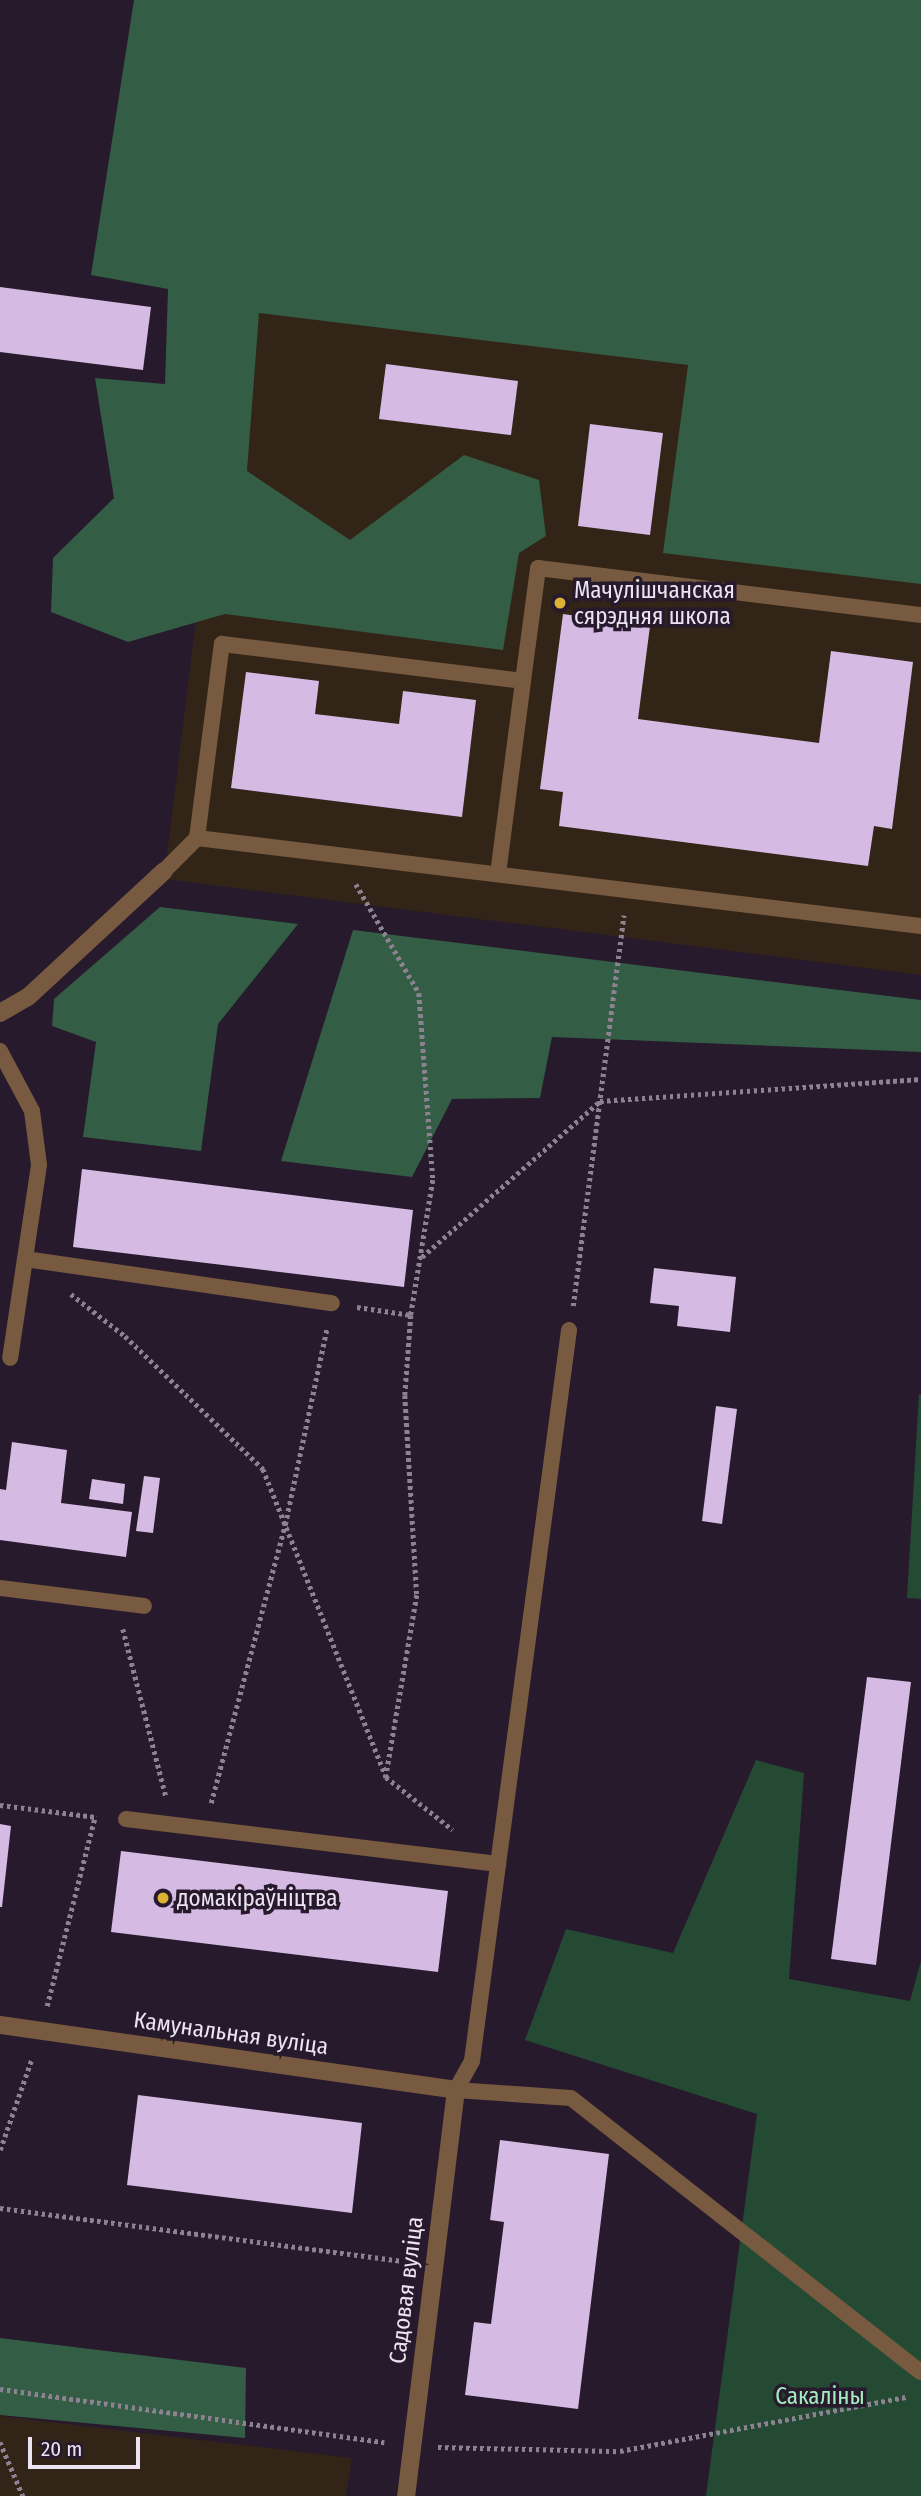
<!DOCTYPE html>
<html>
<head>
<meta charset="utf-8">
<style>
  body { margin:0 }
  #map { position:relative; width:921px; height:2496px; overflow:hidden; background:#271a2d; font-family:"Fira Sans Condensed",sans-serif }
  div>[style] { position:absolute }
  .education>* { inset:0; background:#322417 }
  .green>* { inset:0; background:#254a34 }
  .forest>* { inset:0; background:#335d44 }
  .building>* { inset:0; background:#d5bae3 }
  .path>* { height:4.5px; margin-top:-2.25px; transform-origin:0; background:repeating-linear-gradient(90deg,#8c8292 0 3.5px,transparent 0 7px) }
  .service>* { height:16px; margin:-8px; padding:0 8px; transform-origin:8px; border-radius:8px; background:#775a3f }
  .minor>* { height:18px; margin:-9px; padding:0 9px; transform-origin:9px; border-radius:9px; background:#775a3f }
  .dots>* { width:19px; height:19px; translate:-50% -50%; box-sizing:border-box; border:4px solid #271a2d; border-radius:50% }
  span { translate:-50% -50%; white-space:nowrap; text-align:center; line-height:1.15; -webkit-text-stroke:7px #271a2d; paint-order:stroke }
  .poi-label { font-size:23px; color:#ece4f1 }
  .left { translate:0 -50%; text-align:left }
  .street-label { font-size:23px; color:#ece4f1 }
  .park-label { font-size:23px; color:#a4ebbf }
  .scale { position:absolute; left:28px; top:2437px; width:112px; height:32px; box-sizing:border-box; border:4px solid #ece4f1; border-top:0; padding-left:9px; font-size:21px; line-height:24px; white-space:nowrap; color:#ece4f1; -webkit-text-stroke:5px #271a2d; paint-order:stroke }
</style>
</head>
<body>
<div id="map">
  <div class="education">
    <div style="clip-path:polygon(243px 240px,921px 326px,921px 975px,164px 879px)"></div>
    <div style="clip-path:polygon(0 2416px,352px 2458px,346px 2496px,0 2496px)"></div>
  </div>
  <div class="green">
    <div style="clip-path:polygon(919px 1394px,921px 1395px,921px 1599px,907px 1598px)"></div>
    <div style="clip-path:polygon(756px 1760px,804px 1773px,789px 1979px,910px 2001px,921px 1961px,921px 2496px,706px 2496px,757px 2114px,525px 2040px,566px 1929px,673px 1953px)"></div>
  </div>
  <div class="forest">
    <div style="clip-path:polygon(134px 0,921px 0,921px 584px,663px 553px,688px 365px,259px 313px,247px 471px,350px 540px,464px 455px,539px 480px,546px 536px,519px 553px,503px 650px,225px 614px,128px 642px,51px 612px,53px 558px,114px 498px,95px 378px,165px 384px,168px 289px,91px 275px)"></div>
    <div style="clip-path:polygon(160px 907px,298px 924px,218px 1024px,201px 1151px,83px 1137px,96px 1042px,52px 1026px,54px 999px)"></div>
    <div style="clip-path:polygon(353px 930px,921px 1000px,921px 1052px,552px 1037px,540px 1098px,452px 1099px,412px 1177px,281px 1161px)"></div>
    <div style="clip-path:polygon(0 2338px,246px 2368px,245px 2438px,0 2415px)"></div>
  </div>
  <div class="building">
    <div style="clip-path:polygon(0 287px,151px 307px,143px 370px,0 352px)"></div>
    <div style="clip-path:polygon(386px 364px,518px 381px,511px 435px,379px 419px)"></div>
    <div style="clip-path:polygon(590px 424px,663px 433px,650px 535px,578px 526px)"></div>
    <div style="clip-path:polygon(563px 614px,650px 626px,638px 719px,819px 743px,831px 651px,913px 662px,892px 829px,874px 826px,868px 866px,559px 826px,563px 792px,540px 789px)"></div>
    <div style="clip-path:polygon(246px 672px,319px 681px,315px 714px,399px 724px,403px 691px,476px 700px,462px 817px,231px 788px)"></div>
    <div style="clip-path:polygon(82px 1169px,413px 1210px,404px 1287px,73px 1247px)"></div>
    <div style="clip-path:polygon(654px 1268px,736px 1277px,730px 1332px,677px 1326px,679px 1306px,650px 1303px)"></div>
    <div style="clip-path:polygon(716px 1406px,737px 1409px,722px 1524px,702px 1521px)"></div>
    <div style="clip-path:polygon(12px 1442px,67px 1450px,61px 1503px,132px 1512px,126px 1557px,0 1540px,0 1489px,6px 1490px)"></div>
    <div style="clip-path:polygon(144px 1476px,160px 1478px,153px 1533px,136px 1531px)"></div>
    <div style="clip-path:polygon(92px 1479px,125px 1484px,123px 1504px,89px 1499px)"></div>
    <div style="clip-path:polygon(867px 1677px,911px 1682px,876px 1965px,831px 1959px)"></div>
    <div style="clip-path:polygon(0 1824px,11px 1826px,2px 1907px,0 1907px)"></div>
    <div style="clip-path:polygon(121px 1851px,448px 1891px,438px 1972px,111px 1932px)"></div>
    <div style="clip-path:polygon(138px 2095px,362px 2123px,352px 2213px,127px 2185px)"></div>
    <div style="clip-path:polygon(500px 2140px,609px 2154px,578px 2409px,465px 2395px,474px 2322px,491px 2324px,504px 2222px,490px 2220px)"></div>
  </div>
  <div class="path">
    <div style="left:356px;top:884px;width:126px;rotate:60deg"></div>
    <div style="left:419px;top:993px;width:188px;rotate:85.7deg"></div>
    <div style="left:433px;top:1180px;width:137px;rotate:99.3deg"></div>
    <div style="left:411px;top:1315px;width:80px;rotate:94.3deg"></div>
    <div style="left:405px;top:1395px;width:200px;rotate:86.6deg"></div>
    <div style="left:417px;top:1595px;width:185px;rotate:99.7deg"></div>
    <div style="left:422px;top:1257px;width:237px;rotate:-41.2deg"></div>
    <div style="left:600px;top:1101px;width:322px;rotate:-3.9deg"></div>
    <div style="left:71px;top:1294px;width:68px;rotate:37.9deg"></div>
    <div style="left:125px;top:1336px;width:192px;rotate:43.9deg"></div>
    <div style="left:263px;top:1469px;width:332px;rotate:68.2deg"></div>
    <div style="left:386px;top:1777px;width:85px;rotate:38.3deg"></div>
    <div style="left:573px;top:1306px;width:394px;rotate:-82.6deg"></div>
    <div style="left:357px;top:1307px;width:55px;rotate:8.4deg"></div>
    <div style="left:123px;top:1629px;width:173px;rotate:75.6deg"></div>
    <div style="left:211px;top:1803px;width:288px;rotate:-75.1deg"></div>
    <div style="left:285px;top:1525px;width:201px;rotate:-78deg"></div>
    <div style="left:0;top:1805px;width:97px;rotate:7.1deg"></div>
    <div style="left:47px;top:2006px;width:196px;rotate:-75.8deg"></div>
    <div style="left:0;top:2150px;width:97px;rotate:-70.8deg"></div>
    <div style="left:0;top:2208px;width:412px;rotate:7.5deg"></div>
    <div style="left:0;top:2389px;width:388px;rotate:7.9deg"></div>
    <div style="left:0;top:2442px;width:59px;rotate:66.9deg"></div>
    <div style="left:438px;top:2447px;width:182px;rotate:1.3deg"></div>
    <div style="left:620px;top:2451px;width:292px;rotate:-10.7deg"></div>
  </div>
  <div class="service">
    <div style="left:197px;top:838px;width:729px;rotate:6.93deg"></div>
    <div style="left:164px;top:871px;width:47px;rotate:-45deg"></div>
    <div style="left:197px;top:838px;width:196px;rotate:-82.7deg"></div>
    <div style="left:222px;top:644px;width:303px;rotate:7deg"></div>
    <div style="left:523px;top:681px;width:114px;rotate:-82.4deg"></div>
    <div style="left:538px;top:568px;width:386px;rotate:7deg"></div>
    <div style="left:498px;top:874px;width:195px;rotate:-82.6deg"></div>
    <div style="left:0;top:1051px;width:68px;rotate:61.9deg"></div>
    <div style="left:32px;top:1111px;width:54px;rotate:82.6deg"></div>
    <div style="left:39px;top:1165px;width:195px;rotate:98.5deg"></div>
    <div style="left:25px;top:1259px;width:310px;rotate:8.2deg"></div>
    <div style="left:569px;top:1330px;width:737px;rotate:97.56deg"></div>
    <div style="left:472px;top:2061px;width:33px;rotate:119deg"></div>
    <div style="left:456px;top:2090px;width:115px;rotate:4deg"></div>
    <div style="left:571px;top:2098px;width:444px;rotate:38.1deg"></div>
    <div style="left:0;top:1588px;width:145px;rotate:7.1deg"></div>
    <div style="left:126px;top:1819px;width:375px;rotate:6.9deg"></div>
  </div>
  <div class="minor">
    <div style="left:0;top:1013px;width:32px;rotate:-30deg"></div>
    <div style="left:28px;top:997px;width:185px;rotate:-42.8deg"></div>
    <div style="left:0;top:2025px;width:461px;rotate:8.1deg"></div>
    <div style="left:456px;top:2090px;width:409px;rotate:97deg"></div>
  </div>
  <div class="dots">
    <div style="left:560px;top:603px;background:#dcb233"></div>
    <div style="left:163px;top:1898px;background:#dcb233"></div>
  </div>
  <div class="poi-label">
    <span class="left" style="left:574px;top:603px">Мачулішчанская<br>сярэдняя школа</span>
    <span class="left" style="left:177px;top:1898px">домакіраўніцтва</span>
  </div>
  <div class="street-label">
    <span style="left:231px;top:2033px;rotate:8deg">Камунальная вуліца</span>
    <span style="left:406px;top:2290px;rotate:-83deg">Садовая вуліца</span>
  </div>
  <div class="park-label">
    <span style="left:820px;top:2396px">Сакаліны</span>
  </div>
  <div class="scale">20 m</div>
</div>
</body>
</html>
